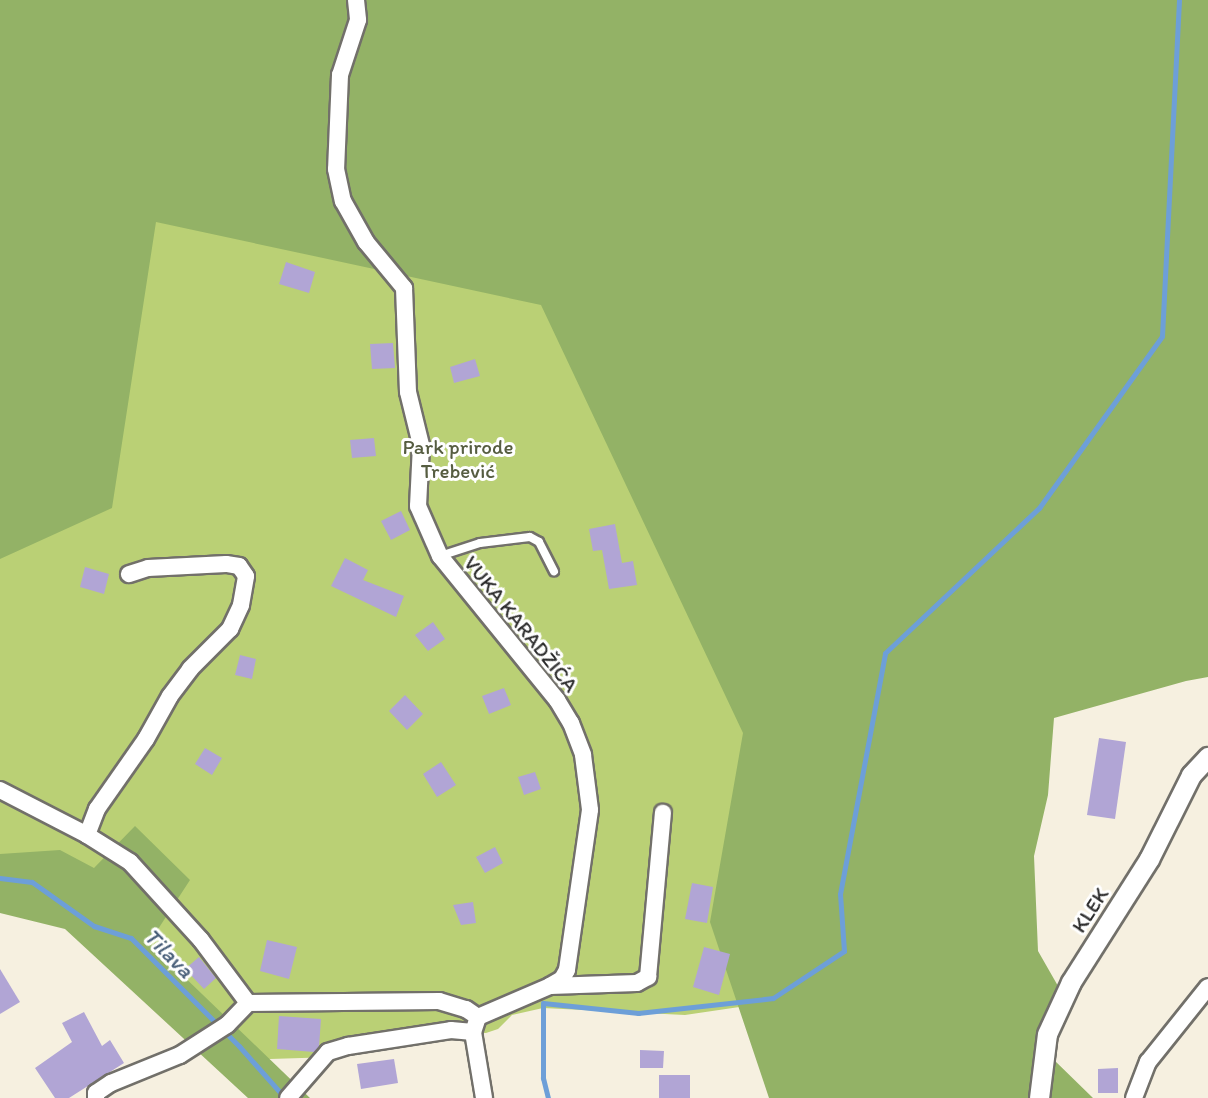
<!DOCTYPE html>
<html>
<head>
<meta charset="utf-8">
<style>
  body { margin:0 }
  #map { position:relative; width:1208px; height:1098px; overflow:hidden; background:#f6f0e0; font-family:Itim,sans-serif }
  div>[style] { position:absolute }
  .green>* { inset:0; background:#bad075 }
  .forest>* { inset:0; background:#93b266 }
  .stream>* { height:5px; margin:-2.5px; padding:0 2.5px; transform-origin:2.5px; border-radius:2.5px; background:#6d9fd8 }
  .building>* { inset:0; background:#b1a5d5 }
  .roads { filter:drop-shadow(2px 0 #72706a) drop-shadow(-2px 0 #72706a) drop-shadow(0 2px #72706a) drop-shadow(0 -2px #72706a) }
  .service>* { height:8px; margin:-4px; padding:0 4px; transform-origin:4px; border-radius:4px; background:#fff }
  .minor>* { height:16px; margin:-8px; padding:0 8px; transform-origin:8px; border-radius:8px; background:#fff }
  .tertiary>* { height:19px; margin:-9.5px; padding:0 9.5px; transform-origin:9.5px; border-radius:9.5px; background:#fff }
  span { translate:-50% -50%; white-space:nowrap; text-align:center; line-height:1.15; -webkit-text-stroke:6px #fff; paint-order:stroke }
  .park-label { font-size:21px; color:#565d41 }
  .street-label { font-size:21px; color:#2b2b2b }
  .water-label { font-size:23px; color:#495f79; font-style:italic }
</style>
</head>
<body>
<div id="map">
  <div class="green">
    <div style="clip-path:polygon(0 0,1187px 0,753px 1005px,685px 1015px,543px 1008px,512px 1015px,498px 1029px,486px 1033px,469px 1033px,334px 1057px,241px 1060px,121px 931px,0 898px)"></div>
  </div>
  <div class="forest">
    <div style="clip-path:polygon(0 0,1208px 0,1208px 677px,1186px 681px,1054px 718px,1048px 795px,1034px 856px,1038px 951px,1066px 1000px,1053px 1059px,1093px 1098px,769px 1098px,710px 922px,743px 733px,541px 305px,156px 222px,112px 508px,0 559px)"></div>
    <div style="clip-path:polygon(135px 826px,190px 880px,149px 943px,310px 1098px,248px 1098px,65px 929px,0 913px,0 854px,60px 850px,94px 868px)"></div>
  </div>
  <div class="stream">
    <div style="left:0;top:878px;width:32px;rotate:7deg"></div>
    <div style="left:32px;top:882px;width:76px;rotate:35.4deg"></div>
    <div style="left:94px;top:926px;width:39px;rotate:18deg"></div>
    <div style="left:131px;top:938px;width:153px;rotate:45deg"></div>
    <div style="left:239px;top:1046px;width:69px;rotate:48.5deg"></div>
    <div style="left:548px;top:1098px;width:21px;rotate:-104deg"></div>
    <div style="left:543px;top:1078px;width:75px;rotate:-90deg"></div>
    <div style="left:543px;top:1003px;width:96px;rotate:6deg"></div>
    <div style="left:638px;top:1013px;width:136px;rotate:-6.3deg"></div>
    <div style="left:773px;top:998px;width:85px;rotate:-33.5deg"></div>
    <div style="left:844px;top:951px;width:57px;rotate:-94deg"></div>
    <div style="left:840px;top:894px;width:245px;rotate:-79.4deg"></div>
    <div style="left:885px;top:653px;width:212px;rotate:-43.3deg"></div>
    <div style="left:1039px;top:508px;width:211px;rotate:-54.4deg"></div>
    <div style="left:1162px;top:336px;width:336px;rotate:-87.1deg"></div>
  </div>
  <div class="building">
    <div style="clip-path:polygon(286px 262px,315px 272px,309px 293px,279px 284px)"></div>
    <div style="clip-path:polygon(393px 343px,395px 368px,372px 369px,370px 344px)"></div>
    <div style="clip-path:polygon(475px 359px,480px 376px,454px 383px,450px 367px)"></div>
    <div style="clip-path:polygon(374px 438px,376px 456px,352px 458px,350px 440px)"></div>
    <div style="clip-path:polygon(401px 511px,410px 530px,391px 540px,381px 521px)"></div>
    <div style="clip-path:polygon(615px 524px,622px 563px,633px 561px,637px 585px,609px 589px,602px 550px,593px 551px,589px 529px)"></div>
    <div style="clip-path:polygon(345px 558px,368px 570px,363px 580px,404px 596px,396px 617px,331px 586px)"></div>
    <div style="clip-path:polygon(85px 567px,109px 574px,104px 594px,80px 587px)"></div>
    <div style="clip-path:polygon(433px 622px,445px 639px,428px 651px,415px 635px)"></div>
    <div style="clip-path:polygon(240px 655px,256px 659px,252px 679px,235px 675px)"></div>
    <div style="clip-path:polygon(504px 688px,511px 705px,489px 714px,482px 696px)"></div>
    <div style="clip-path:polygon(405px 695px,423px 714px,407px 730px,389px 711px)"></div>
    <div style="clip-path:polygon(1099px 738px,1126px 742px,1115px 819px,1087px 815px)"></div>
    <div style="clip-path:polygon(205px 748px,222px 758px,212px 775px,195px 764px)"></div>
    <div style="clip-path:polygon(441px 762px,456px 785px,437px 797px,423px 774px)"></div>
    <div style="clip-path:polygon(535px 772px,541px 789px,524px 795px,518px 777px)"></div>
    <div style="clip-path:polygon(495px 847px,503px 863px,485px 873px,476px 857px)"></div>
    <div style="clip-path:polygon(692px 883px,713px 887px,707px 923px,685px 919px)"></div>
    <div style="clip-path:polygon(473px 902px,476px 923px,461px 925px,453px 905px)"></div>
    <div style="clip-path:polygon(267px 940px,297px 947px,289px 979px,260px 971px)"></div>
    <div style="clip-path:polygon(704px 947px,730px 954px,719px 995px,693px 987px)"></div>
    <div style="clip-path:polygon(199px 957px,216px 978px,204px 989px,185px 969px)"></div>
    <div style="clip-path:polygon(0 969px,20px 1002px,0 1014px)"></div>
    <div style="clip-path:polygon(84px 1012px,102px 1046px,110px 1040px,124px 1063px,69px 1098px,55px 1098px,35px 1068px,72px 1042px,62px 1023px)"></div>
    <div style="clip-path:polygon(279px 1016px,321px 1019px,319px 1047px,314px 1052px,277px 1049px)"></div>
    <div style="clip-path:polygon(640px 1050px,664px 1051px,663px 1068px,640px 1068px)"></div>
    <div style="clip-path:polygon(394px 1059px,398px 1083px,361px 1089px,357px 1064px)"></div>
    <div style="clip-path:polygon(1118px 1068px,1118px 1093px,1098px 1093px,1098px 1069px)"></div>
    <div style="clip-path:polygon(659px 1075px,690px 1075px,690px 1098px,659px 1098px)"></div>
  </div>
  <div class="roads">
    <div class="service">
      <div style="left:440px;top:556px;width:42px;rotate:-18deg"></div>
      <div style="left:480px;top:543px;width:50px;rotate:-6.8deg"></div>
      <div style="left:530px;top:537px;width:10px;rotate:29deg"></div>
      <div style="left:539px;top:542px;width:33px;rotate:63deg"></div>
    </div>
    <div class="minor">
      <div style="left:356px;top:0;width:20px;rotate:84deg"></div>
      <div style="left:358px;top:20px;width:58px;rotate:108.1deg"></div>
      <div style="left:340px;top:75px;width:94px;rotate:92.4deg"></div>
      <div style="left:336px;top:169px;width:33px;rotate:78deg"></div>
      <div style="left:343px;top:201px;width:47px;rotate:60.7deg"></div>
      <div style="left:366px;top:242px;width:60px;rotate:50.4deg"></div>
      <div style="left:404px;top:288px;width:104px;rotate:87.8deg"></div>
      <div style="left:408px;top:392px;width:55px;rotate:76.2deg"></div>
      <div style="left:421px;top:445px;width:61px;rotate:92.8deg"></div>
      <div style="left:418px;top:506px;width:55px;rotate:66.3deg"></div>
      <div style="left:440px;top:556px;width:186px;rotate:50.9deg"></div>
      <div style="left:557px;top:700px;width:27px;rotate:59deg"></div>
      <div style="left:571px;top:723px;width:34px;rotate:69deg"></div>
      <div style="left:583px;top:755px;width:55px;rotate:82.7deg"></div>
      <div style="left:590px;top:810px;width:162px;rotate:98.2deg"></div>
      <div style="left:567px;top:970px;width:10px;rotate:119deg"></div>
      <div style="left:562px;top:979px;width:14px;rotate:150deg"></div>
      <div style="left:550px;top:986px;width:78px;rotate:156.7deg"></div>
      <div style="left:0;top:790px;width:98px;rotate:27.3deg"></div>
      <div style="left:87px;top:835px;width:51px;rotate:32.1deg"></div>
      <div style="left:130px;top:862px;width:105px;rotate:47.7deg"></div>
      <div style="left:201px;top:940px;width:79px;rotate:53.3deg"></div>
      <div style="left:248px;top:1003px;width:191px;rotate:-0.6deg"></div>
      <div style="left:439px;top:1001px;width:28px;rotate:17deg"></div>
      <div style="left:466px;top:1009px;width:14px;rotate:34deg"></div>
      <div style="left:478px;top:1017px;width:16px;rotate:108deg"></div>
      <div style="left:473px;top:1032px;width:67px;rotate:80.5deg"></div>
      <div style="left:87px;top:835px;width:28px;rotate:-69deg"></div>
      <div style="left:97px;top:809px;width:85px;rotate:-55deg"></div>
      <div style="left:146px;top:739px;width:49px;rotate:-60.8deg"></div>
      <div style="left:170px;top:696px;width:34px;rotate:-53deg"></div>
      <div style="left:190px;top:669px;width:57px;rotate:-45deg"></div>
      <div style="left:230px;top:629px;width:26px;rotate:-65deg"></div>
      <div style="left:241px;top:605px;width:29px;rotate:-80deg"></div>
      <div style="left:246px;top:576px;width:12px;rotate:-125deg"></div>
      <div style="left:239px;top:566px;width:13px;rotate:-171deg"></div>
      <div style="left:226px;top:564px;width:78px;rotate:177.1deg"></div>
      <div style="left:148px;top:568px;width:20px;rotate:162deg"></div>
      <div style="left:550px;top:986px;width:87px;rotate:-2deg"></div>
      <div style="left:637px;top:983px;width:13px;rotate:-29deg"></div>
      <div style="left:648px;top:977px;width:165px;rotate:-84.8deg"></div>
      <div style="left:96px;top:1098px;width:5px;rotate:-90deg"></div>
      <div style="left:96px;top:1093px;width:18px;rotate:-34deg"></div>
      <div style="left:111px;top:1083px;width:74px;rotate:-22.1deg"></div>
      <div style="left:180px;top:1055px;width:56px;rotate:-32.6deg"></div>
      <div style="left:227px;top:1025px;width:30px;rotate:-46deg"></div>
      <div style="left:288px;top:1098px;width:61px;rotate:-49deg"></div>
      <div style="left:328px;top:1052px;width:21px;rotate:-17deg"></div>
      <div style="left:348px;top:1046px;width:104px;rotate:-8.8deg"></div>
      <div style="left:451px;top:1030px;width:22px;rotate:5deg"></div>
      <div style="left:1134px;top:1098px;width:39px;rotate:-69deg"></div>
      <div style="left:1148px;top:1062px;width:96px;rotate:-51.3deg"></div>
    </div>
    <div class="tertiary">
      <div style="left:1039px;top:1098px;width:64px;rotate:-82.9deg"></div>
      <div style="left:1047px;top:1034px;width:57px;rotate:-65.2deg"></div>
      <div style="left:1071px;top:982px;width:146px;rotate:-57.6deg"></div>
      <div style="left:1149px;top:859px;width:94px;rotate:-63.4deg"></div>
      <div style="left:1191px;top:775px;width:25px;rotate:-47deg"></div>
    </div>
  </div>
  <div class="park-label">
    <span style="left:458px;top:459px">Park prirode<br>Trebević</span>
  </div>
  <div class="street-label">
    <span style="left:521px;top:624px;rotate:51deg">VUKA KARADŽIĆA</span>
    <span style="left:1090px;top:910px;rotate:-57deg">KLEK</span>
  </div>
  <div class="water-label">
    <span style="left:169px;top:953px;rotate:45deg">Tilava</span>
  </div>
</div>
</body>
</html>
